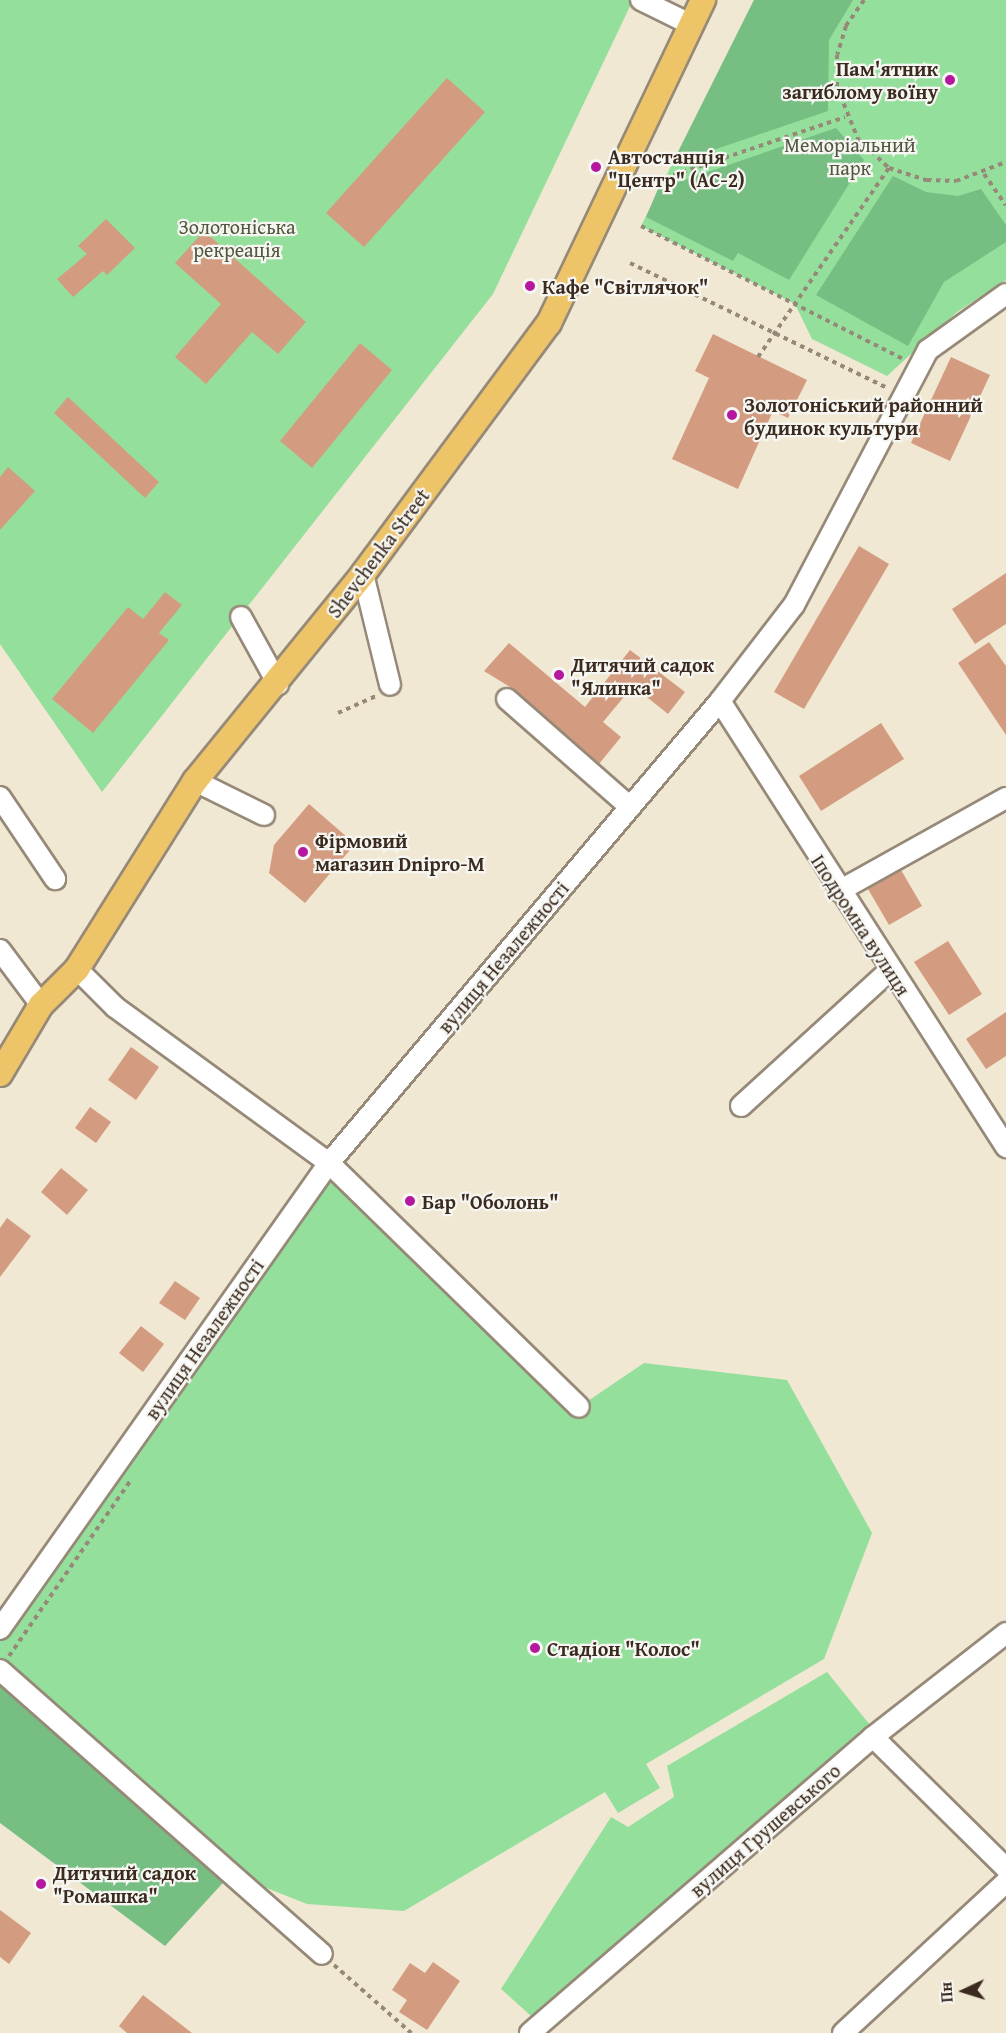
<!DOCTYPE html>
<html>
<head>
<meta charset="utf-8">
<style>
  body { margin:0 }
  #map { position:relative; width:1006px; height:2033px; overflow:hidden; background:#f0e8d2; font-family:"Gentium Book Plus",serif }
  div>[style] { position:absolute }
  .green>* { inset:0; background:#94df9b }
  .forest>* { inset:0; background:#77be83 }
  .building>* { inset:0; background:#d39c80 }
  .path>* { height:4px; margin-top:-2px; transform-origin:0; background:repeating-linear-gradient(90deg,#968978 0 4.5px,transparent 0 9px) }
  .roads { filter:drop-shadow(2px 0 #968978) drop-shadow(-2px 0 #968978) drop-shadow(0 2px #968978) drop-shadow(0 -2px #968978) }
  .minor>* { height:20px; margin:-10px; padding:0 10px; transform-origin:10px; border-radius:10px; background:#fff }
  .major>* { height:24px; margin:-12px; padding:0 12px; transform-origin:12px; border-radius:12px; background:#eec469 }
  .dots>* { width:16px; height:16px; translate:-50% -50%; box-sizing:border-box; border:3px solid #f6f6f2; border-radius:50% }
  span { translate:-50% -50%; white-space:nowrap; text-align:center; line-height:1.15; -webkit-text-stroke:4.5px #f6f6f2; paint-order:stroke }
  .poi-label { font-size:20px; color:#3b2a1e; font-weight:700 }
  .right { translate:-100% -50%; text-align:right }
  .left { translate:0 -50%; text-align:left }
  .park-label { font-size:20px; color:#51573d }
  .street-label { font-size:20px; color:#3b2a1e }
  .north { position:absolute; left:934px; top:1961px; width:60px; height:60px; -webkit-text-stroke:4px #f6f6f2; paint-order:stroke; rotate:266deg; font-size:16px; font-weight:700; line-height:24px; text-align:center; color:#3b2a1e }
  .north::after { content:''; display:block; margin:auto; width:21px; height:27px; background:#3b2a1e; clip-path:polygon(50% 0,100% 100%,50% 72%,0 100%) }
</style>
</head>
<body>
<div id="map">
  <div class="green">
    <div style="clip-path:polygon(0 0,633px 0,493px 294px,102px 792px,0 644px)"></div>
    <div style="clip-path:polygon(754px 0,1006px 0,1006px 280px,957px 312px,887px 376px,812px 339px,795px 304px,641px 226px)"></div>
    <div style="clip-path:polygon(329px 1163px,579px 1407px,644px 1363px,787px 1380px,872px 1533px,824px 1659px,646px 1764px,660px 1788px,618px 1813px,605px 1792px,404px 1911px,307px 1904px,231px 1874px,0 1670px,0 1629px)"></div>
    <div style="clip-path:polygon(827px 1672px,870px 1725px,531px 2016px,501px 1989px,611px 1817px,628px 1827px,674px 1797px,667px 1766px)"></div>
  </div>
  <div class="forest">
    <div style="clip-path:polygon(754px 0,853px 0,829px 40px,828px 111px,672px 164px)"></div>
    <div style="clip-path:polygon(836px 128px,864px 160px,789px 280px,738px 253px,733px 261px,646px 217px,658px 189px)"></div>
    <div style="clip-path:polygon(893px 176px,926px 192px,958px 196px,981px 189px,1006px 225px,1006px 242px,944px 282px,908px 346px,816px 295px)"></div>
    <div style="clip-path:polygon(0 1671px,231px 1874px,165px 1946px,0 1823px)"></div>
  </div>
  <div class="building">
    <div style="clip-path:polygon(447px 78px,485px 112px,364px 247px,326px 213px)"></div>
    <div style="clip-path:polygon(106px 219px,135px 248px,107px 275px,103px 271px,73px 297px,57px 279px,87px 254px,78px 246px)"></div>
    <div style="clip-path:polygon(204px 231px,306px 322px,278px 354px,252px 332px,206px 384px,175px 357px,221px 304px,175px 263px)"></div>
    <div style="clip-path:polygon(713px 334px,807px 380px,788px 418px,773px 411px,738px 489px,672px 459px,709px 378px,695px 371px)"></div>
    <div style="clip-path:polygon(360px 343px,392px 370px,312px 468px,280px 441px)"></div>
    <div style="clip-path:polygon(951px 357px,990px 375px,950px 461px,911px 443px)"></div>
    <div style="clip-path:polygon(68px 397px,159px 482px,145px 498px,54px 413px)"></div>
    <div style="clip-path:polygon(8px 467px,35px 491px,0 530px,0 477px)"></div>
    <div style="clip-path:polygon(859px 546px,889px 564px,804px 709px,774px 692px)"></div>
    <div style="clip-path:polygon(1006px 573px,1006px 624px,975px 644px,952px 609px)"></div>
    <div style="clip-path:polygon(165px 592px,182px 605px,159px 633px,169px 640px,93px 733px,52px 699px,128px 607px,143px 619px)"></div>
    <div style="clip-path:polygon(989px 642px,1006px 666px,1006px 735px,958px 663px)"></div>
    <div style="clip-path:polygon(509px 643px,585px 707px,630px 650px,685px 692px,668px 714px,633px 686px,603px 722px,621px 737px,599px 764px,515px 690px,484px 671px)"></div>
    <div style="clip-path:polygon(881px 723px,904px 759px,821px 811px,799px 776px)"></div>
    <div style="clip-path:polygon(309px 804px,355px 844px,305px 903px,269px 873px,274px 845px)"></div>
    <div style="clip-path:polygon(901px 870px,922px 906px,889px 925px,868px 889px)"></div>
    <div style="clip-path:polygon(948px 941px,982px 994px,949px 1015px,914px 962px)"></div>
    <div style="clip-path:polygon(1006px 1012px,1006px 1056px,986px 1069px,966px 1039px)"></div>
    <div style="clip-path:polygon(131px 1047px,159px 1067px,136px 1100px,108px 1080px)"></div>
    <div style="clip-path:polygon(90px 1107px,111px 1122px,96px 1143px,75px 1128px)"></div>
    <div style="clip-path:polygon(61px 1168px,88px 1190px,67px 1215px,41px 1192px)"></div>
    <div style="clip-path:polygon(7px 1218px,31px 1236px,0 1277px,0 1228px)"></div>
    <div style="clip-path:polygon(175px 1281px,200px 1298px,185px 1320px,159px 1303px)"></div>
    <div style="clip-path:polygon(141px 1326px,164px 1344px,143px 1372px,119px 1353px)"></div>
    <div style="clip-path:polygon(0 1910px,31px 1933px,9px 1964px,0 1957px)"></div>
    <div style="clip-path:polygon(433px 1962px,460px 1981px,427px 2030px,399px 2012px,407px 2000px,392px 1990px,410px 1963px,425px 1973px)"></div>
    <div style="clip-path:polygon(143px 1995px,192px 2033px,127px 2033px,119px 2026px)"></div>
  </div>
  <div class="path">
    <div style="left:864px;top:0;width:32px;rotate:125deg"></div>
    <div style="left:846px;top:26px;width:30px;rotate:107deg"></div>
    <div style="left:837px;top:55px;width:32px;rotate:90deg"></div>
    <div style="left:837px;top:87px;width:56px;rotate:68deg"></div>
    <div style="left:858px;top:139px;width:42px;rotate:43.1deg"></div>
    <div style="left:889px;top:168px;width:40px;rotate:18deg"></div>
    <div style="left:927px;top:180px;width:29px;rotate:2deg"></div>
    <div style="left:956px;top:181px;width:53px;rotate:-20.8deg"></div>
    <div style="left:984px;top:174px;width:38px;rotate:55deg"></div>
    <div style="left:665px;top:178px;width:190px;rotate:-18.7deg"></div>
    <div style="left:641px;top:226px;width:294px;rotate:26.9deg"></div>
    <div style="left:630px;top:263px;width:287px;rotate:25.9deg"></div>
    <div style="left:758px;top:357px;width:230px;rotate:-55.3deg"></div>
    <div style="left:338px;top:713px;width:42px;rotate:-24.1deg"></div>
    <div style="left:9px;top:1656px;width:214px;rotate:-55.3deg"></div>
    <div style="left:334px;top:1965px;width:103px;rotate:41.4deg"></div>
  </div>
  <div class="roads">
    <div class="minor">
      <div style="left:641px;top:0;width:57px;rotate:26.1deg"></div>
      <div style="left:363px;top:574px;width:114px;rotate:76.3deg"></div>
      <div style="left:241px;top:617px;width:77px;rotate:61.1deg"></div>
      <div style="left:507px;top:699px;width:164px;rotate:41.3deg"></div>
      <div style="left:720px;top:701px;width:530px;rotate:57.33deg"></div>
      <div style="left:195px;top:781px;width:77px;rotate:26.2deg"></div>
      <div style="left:0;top:797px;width:99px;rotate:56.1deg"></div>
      <div style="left:839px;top:891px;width:191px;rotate:-29.1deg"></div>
      <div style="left:0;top:950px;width:69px;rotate:53.3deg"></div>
      <div style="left:77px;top:969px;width:54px;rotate:45deg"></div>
      <div style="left:115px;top:1007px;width:265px;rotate:36.1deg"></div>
      <div style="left:329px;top:1163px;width:349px;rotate:44.3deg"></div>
      <div style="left:741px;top:1106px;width:202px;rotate:-42.4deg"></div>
      <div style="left:0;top:1629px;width:570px;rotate:-54.78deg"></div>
      <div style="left:329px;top:1163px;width:605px;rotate:-49.76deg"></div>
      <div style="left:720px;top:701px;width:121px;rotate:-52.4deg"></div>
      <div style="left:794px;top:605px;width:288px;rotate:-62.3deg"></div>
      <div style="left:928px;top:350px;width:96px;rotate:-35.7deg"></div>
      <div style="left:0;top:1670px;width:429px;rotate:41.4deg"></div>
      <div style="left:873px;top:1737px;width:187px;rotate:44.6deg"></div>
      <div style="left:530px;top:2033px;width:453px;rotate:-40.8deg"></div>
      <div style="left:873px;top:1737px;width:169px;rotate:-38deg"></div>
      <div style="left:843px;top:2033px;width:222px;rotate:-42.8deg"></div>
    </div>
    <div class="major">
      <div style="left:0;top:1074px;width:80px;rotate:-59.3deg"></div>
      <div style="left:41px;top:1005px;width:51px;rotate:-45deg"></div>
      <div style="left:77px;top:969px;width:222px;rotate:-57.9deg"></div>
      <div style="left:195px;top:781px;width:267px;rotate:-50.9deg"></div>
      <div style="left:363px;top:574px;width:312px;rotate:-53.5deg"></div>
      <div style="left:549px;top:323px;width:358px;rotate:-64.5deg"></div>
    </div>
  </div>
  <div class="dots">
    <div style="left:950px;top:80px;background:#b5179e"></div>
    <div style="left:596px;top:167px;background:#b5179e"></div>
    <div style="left:530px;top:286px;background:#b5179e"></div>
    <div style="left:732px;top:415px;background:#b5179e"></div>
    <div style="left:559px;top:675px;background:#b5179e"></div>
    <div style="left:303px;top:852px;background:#b5179e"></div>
    <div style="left:410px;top:1201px;background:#b5179e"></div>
    <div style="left:535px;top:1648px;background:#b5179e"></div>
    <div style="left:41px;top:1884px;background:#b5179e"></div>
  </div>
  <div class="poi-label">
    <span class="right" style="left:938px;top:80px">Пам'ятник<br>загиблому воїну</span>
    <span class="left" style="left:608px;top:168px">Автостанція<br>"Центр" (АС-2)</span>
    <span class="left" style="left:542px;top:286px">Кафе "Світлячок"</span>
    <span class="left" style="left:744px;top:416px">Золотоніський районний<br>будинок культури</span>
    <span class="left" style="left:571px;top:676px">Дитячий садок<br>"Ялинка"</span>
    <span class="left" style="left:315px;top:852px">Фірмовий<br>магазин Dnipro-M</span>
    <span class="left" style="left:422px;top:1201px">Бар "Оболонь"</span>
    <span class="left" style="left:547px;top:1648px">Стадіон "Колос"</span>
    <span class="left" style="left:53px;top:1884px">Дитячий садок<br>"Ромашка"</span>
  </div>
  <div class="park-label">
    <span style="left:850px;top:156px">Меморіальний<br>парк</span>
    <span style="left:237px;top:238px">Золотоніська<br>рекреація</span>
  </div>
  <div class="street-label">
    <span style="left:378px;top:553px;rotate:-53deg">Shevchenka Street</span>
    <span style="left:861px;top:925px;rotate:57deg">Іподромна вулиця</span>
    <span style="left:503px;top:957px;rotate:-50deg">вулиця Незалежності</span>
    <span style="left:204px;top:1339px;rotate:-55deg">вулиця Незалежності</span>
    <span style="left:765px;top:1830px;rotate:-41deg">вулиця Грушевського</span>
  </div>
  <div class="north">Пн</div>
</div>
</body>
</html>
